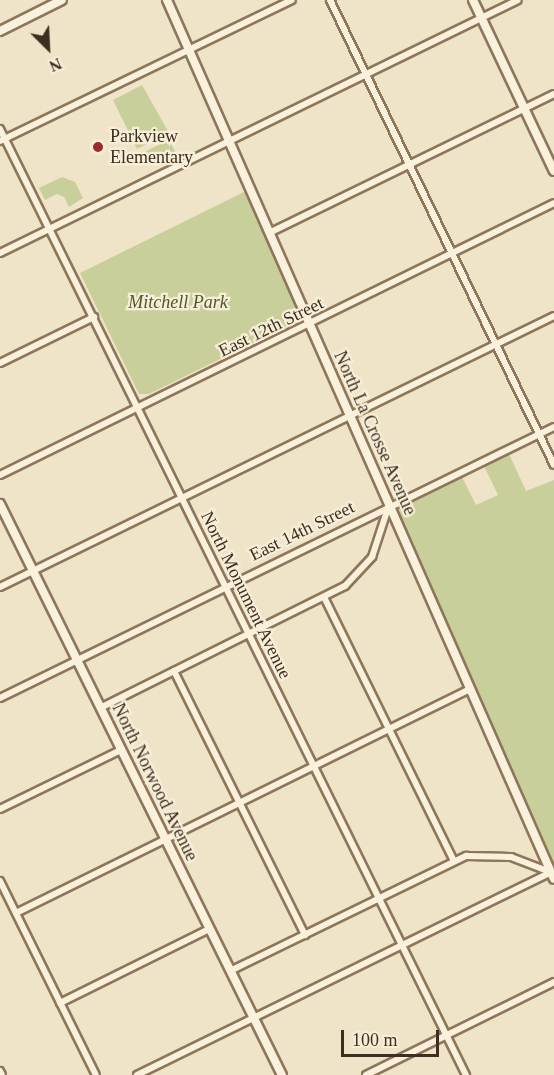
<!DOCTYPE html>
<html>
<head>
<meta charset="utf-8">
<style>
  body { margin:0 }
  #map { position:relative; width:554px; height:1075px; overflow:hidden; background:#f0e4c8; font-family:Georgia,serif }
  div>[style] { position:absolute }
  .green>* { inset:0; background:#c9cf9b }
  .roads { filter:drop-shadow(2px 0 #8d765c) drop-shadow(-2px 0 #8d765c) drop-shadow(0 2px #8d765c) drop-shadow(0 -2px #8d765c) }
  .street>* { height:6px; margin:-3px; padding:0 3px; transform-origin:3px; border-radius:3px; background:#faf1dc }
  .secondary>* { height:8px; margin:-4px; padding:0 4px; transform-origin:4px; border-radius:4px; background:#faf1dc }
  .dots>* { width:16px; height:16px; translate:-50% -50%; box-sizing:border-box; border:3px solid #f7eed8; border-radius:50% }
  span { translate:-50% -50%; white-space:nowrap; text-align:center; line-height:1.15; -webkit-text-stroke:4.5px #f7eed8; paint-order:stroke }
  .poi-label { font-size:18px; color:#3d2e20 }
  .left { translate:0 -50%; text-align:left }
  .park-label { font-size:18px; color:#4d5a26; font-style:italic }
  .street-label { font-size:18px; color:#3d2e20 }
  .north { position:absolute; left:18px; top:18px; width:60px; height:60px; -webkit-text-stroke:4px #f7eed8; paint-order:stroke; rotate:156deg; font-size:16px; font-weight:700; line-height:24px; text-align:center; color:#3d2e20 }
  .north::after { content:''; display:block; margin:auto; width:21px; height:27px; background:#3d2e20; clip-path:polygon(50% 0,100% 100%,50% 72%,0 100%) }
  .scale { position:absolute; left:341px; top:1030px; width:98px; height:27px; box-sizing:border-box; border:3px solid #3d2e20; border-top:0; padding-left:8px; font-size:18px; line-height:21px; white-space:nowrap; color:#3d2e20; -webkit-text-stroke:4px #f7eed8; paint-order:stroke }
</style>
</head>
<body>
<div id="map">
  <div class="green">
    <div style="clip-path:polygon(142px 85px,169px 133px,137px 149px,113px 100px)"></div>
    <div style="clip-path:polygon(169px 140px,176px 153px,153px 164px,146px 151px)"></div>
    <div style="clip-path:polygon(62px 177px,75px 182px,83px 198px,69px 207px,64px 197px,57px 194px,45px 200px,39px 188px)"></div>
    <div style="clip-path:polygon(246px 191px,301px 315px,296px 322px,149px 394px,139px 394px,80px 273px)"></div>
    <div style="clip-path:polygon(509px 454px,526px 491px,554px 480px,554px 863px,400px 522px,399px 508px,462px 477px,476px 505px,498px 495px,484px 466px)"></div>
  </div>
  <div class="roads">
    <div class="street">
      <div style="left:330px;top:0;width:516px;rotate:64.28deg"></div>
      <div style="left:0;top:129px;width:1055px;rotate:63.78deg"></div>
      <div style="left:0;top:141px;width:324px;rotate:-25.8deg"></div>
      <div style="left:269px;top:233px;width:317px;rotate:-26deg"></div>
      <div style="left:0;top:253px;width:576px;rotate:-26.03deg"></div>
      <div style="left:0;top:363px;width:105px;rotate:-26.1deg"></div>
      <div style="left:0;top:475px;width:617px;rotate:-26.15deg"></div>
      <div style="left:0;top:587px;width:617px;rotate:-26.07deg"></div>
      <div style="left:324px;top:597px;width:294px;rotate:63.8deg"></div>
      <div style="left:174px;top:671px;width:295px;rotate:63.6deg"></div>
      <div style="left:0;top:698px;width:617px;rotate:-26.07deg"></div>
      <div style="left:100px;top:708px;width:274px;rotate:-26.5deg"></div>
      <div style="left:345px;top:586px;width:40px;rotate:-47deg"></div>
      <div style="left:372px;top:557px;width:55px;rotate:-71.9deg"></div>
      <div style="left:0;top:809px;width:135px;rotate:-26deg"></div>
      <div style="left:0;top:881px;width:216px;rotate:63.7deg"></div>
      <div style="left:16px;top:913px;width:504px;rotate:-26.26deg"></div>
      <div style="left:230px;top:971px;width:263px;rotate:-26deg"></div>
      <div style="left:466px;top:856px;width:45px;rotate:1.3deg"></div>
      <div style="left:511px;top:857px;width:42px;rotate:21deg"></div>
      <div style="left:60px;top:1003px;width:166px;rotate:-26.4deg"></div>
      <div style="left:0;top:1071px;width:4px;rotate:63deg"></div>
      <div style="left:137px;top:1075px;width:461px;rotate:-26.1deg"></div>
      <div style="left:366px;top:1075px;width:210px;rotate:-26.3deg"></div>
    </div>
    <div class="secondary">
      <div style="left:167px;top:0;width:960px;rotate:66.24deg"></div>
      <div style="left:473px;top:0;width:189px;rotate:64.7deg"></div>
      <div style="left:0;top:31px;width:69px;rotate:-26.6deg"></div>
      <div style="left:0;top:504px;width:637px;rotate:63.72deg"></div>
    </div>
  </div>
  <div class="dots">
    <div style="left:98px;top:147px;background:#9e2a2b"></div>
  </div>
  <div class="poi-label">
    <span class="left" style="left:110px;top:147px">Parkview<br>Elementary</span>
  </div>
  <div class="park-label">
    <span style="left:178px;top:302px">Mitchell Park</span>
  </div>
  <div class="street-label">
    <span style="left:271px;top:327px;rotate:-26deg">East 12th Street</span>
    <span style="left:375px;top:433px;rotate:66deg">North La Crosse Avenue</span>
    <span style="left:302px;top:531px;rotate:-26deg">East 14th Street</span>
    <span style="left:246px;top:595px;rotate:64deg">North Monument Avenue</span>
    <span style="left:155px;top:782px;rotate:64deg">North Norwood Avenue</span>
  </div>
  <div class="north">N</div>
  <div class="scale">100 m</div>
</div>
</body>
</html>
